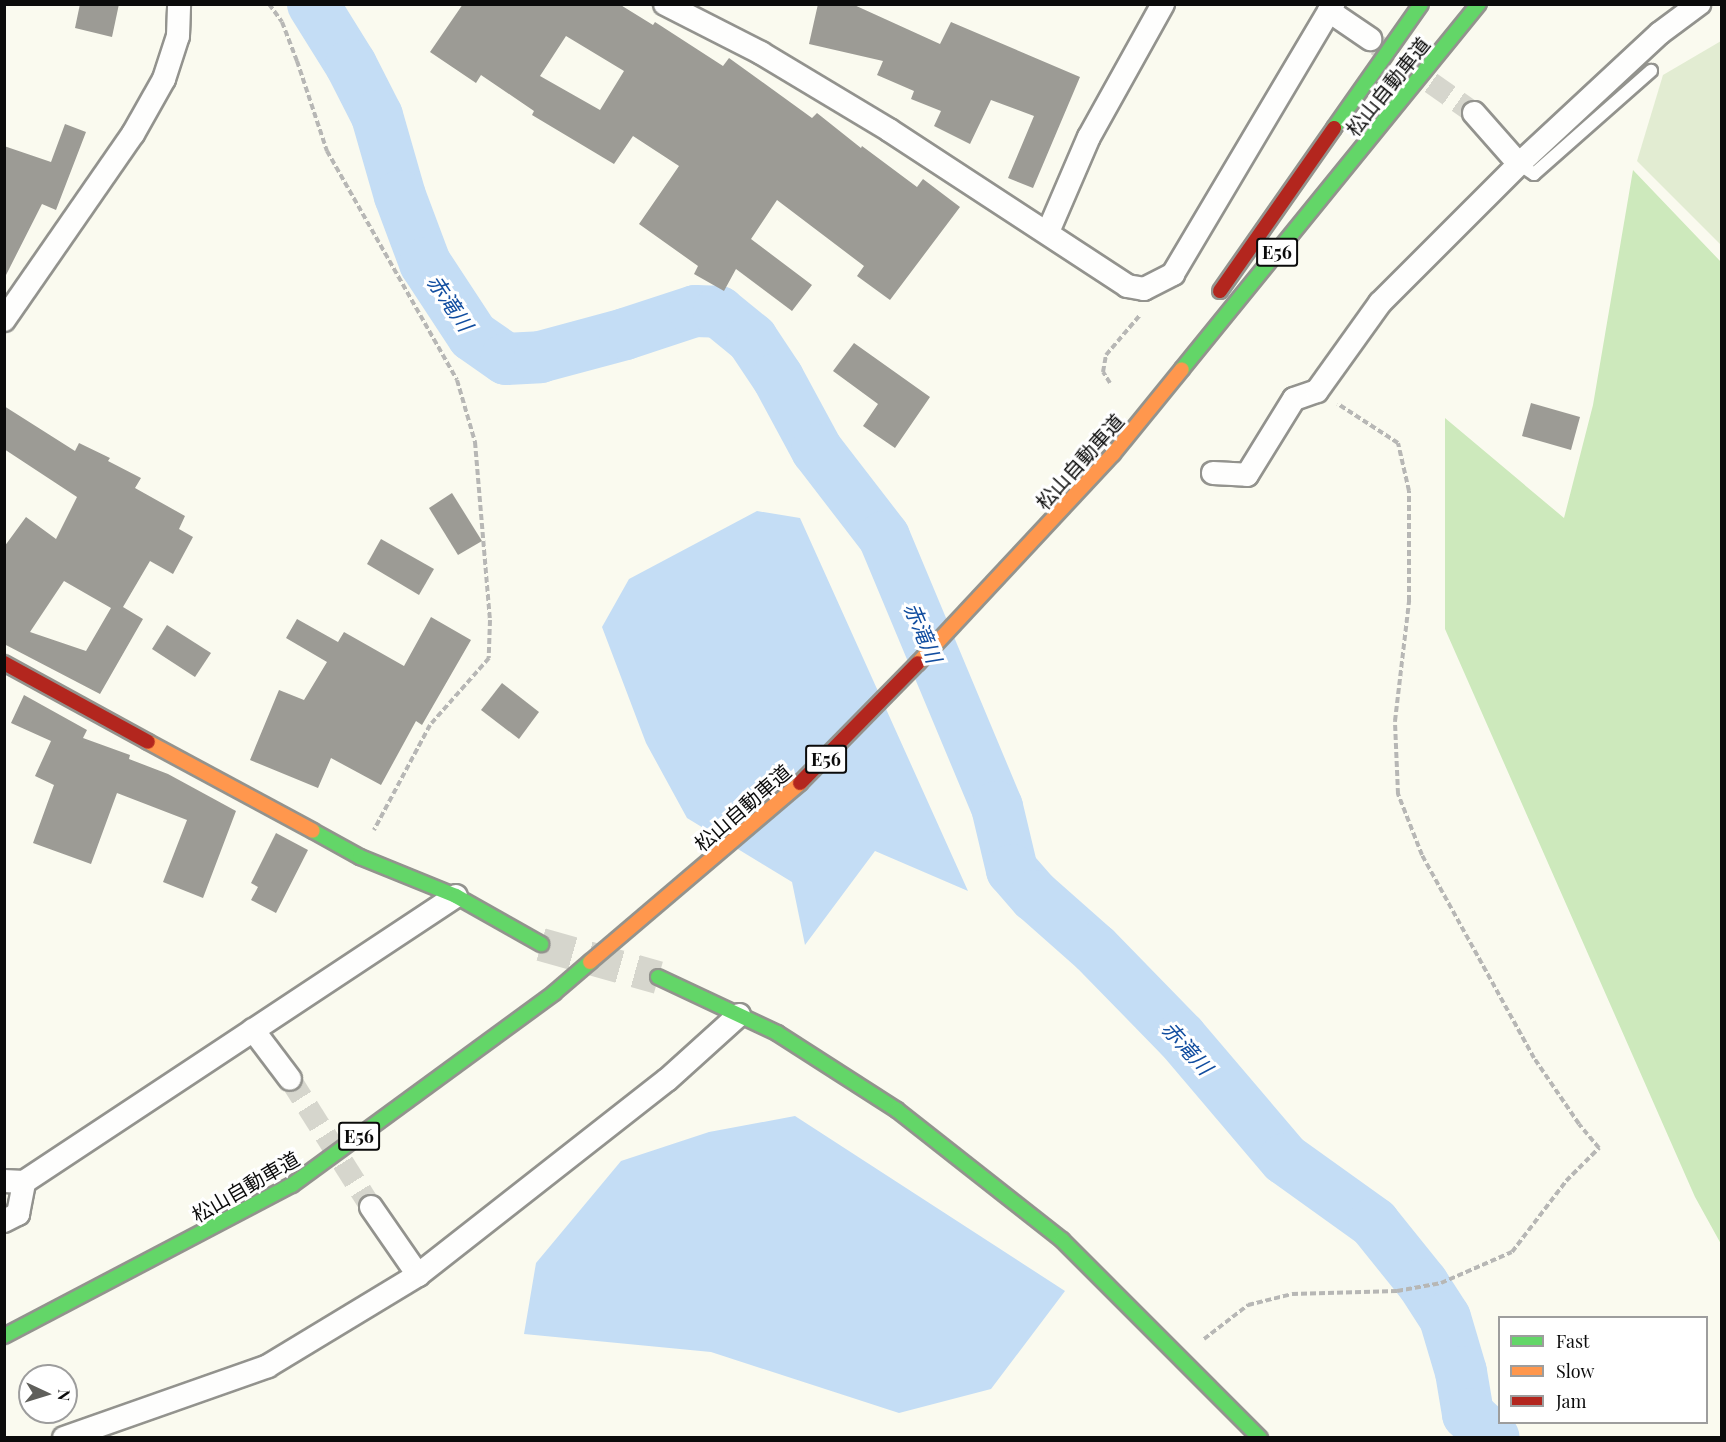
<!DOCTYPE html>
<html>
<head>
<meta charset="utf-8">
<style>
  body { margin:0 }
  #map { position:relative; width:1726px; height:1442px; overflow:hidden; background:#fafaef; font-family:"Playfair Display","Noto Sans JP",serif }
  div>[style] { position:absolute }
  .forest>* { inset:0; background:#cde9bc }
  .cemetery>* { inset:0; background:#e2ecd2 }
  .water>* { inset:0; background:#c4ddf5 }
  .river>* { height:52px; margin:-26px; padding:0 26px; transform-origin:26px; border-radius:26px; background:#c4ddf5 }
  .building>* { inset:0; background:#9c9b95 }
  .street-tunnel>* { height:22px; margin-top:-11px; transform-origin:0; background:repeating-linear-gradient(90deg,#d6d6cd 0 22px,transparent 0 33px) }
  .secondary-tunnel>* { height:33px; margin-top:-16.5px; transform-origin:0; background:repeating-linear-gradient(90deg,#d6d6cd 0 33px,transparent 0 49px) }
  .path>* { height:4px; margin-top:-2px; transform-origin:0; background:repeating-linear-gradient(90deg,#b7b7b5 0 6px,transparent 0 9px) }
  .roads { filter:drop-shadow(2px 0 #93938e) drop-shadow(-2px 0 #93938e) drop-shadow(0 2px #93938e) drop-shadow(0 -2px #93938e) }
  .lane>* { height:12px; margin:-6px; padding:0 6px; transform-origin:6px; border-radius:6px; background:#fefefd }
  .street>* { height:22px; margin:-11px; padding:0 11px; transform-origin:11px; border-radius:11px; background:#fefefd }
  .fast>* { height:14px; margin:-7px; padding:0 7px; transform-origin:7px; border-radius:7px; background:#63d668 }
  .slow>* { height:14px; margin:-7px; padding:0 7px; transform-origin:7px; border-radius:7px; background:#ff974d }
  .jam>* { height:14px; margin:-7px; padding:0 7px; transform-origin:7px; border-radius:7px; background:#b3261e }
  span { translate:-50% -50%; white-space:nowrap; text-align:center; line-height:1.15; -webkit-text-stroke:6px #fff; paint-order:stroke }
  .shield-label span { padding:2px 4px; background:#fff; border:2px solid; border-radius:4px; -webkit-text-stroke-width:0 }
  .shield-label { font-size:18px; color:#0b0b0b; font-weight:700 }
  .street-label { font-size:20px; color:#0b0b0b }
  .water-label { font-size:21px; color:#124ea0; font-style:italic }
  .frame { position:absolute; inset:0; border:6px solid #0b0b0b; pointer-events:none }
  .legend { position:absolute; left:1498px; top:1316px; width:210px; height:108px; box-sizing:border-box; background:#fff; border:2px solid #9d9d9d; margin:0; padding:8px 10px; list-style:none; font-size:18px; color:#0b0b0b }
  .legend li { display:flex; align-items:center; gap:12px; height:30px }
  .legend b { width:30px; border:2px solid #9d9d9d }
  .north { position:absolute; left:18px; top:1364px; width:60px; height:60px; box-sizing:border-box; background:#fff; border:2px solid #9d9d9d; border-radius:50%; rotate:94deg; font-size:16px; font-weight:700; line-height:24px; text-align:center; color:#0b0b0b }
  .north::after { content:''; display:block; margin:auto; width:21px; height:27px; background:#5f5f5b; clip-path:polygon(50% 0,100% 100%,50% 72%,0 100%) }
</style>
</head>
<body>
<div id="map">
  <div class="forest">
    <div style="clip-path:polygon(1633px 170px,1721px 262px,1721px 1244px,1695px 1197px,1445px 629px,1445px 418px,1564px 518px,1593px 405px)"></div>
  </div>
  <div class="cemetery">
    <div style="clip-path:polygon(1721px 41px,1721px 245px,1637px 161px,1663px 75px)"></div>
  </div>
  <div class="water">
    <div style="clip-path:polygon(757px 511px,800px 518px,968px 891px,875px 851px,805px 945px,792px 882px,687px 818px,646px 743px,602px 627px,629px 579px)"></div>
    <div style="clip-path:polygon(795px 1116px,1065px 1291px,991px 1389px,899px 1413px,711px 1352px,524px 1334px,536px 1263px,621px 1161px,709px 1132px)"></div>
  </div>
  <div class="river">
    <div style="left:313px;top:4px;width:72px;rotate:58.1deg"></div>
    <div style="left:351px;top:65px;width:57px;rotate:63deg"></div>
    <div style="left:377px;top:116px;width:83px;rotate:74deg"></div>
    <div style="left:400px;top:196px;width:72px;rotate:69.5deg"></div>
    <div style="left:425px;top:263px;width:87px;rotate:56.7deg"></div>
    <div style="left:473px;top:336px;width:40px;rotate:34.9deg"></div>
    <div style="left:506px;top:359px;width:34px;rotate:-3deg"></div>
    <div style="left:540px;top:357px;width:88px;rotate:-15.1deg"></div>
    <div style="left:625px;top:334px;width:74px;rotate:-18.2deg"></div>
    <div style="left:695px;top:311px;width:24px;rotate:2deg"></div>
    <div style="left:719px;top:312px;width:43px;rotate:39.3deg"></div>
    <div style="left:752px;top:339px;width:47px;rotate:56.3deg"></div>
    <div style="left:778px;top:378px;width:82px;rotate:61.6deg"></div>
    <div style="left:817px;top:450px;width:110px;rotate:52.4deg"></div>
    <div style="left:884px;top:537px;width:293px;rotate:67.3deg"></div>
    <div style="left:997px;top:807px;width:65px;rotate:76.6deg"></div>
    <div style="left:1012px;top:870px;width:35px;rotate:49deg"></div>
    <div style="left:1035px;top:896px;width:80px;rotate:41.5deg"></div>
    <div style="left:1095px;top:949px;width:123px;rotate:45.7deg"></div>
    <div style="left:1181px;top:1037px;width:160px;rotate:49.6deg"></div>
    <div style="left:1285px;top:1159px;width:110px;rotate:35.7deg"></div>
    <div style="left:1374px;top:1223px;width:78px;rotate:51.2deg"></div>
    <div style="left:1423px;top:1284px;width:40px;rotate:57.1deg"></div>
    <div style="left:1445px;top:1318px;width:56px;rotate:73.5deg"></div>
    <div style="left:1461px;top:1372px;width:43px;rotate:80.5deg"></div>
    <div style="left:1468px;top:1414px;width:35px;rotate:43deg"></div>
  </div>
  <div class="building">
    <div style="clip-path:polygon(80px 4px,119px 4px,112px 37px,75px 28px)"></div>
    <div style="clip-path:polygon(evenodd,463px 4px,619px 4px,653px 25px,655px 22px,723px 66px,729px 58px,812px 118px,817px 113px,861px 148px,862px 146px,917px 187px,923px 179px,960px 207px,890px 300px,857px 276px,864px 266px,777px 200px,751px 239px,812px 285px,792px 311px,736px 269px,724px 291px,694px 274px,698px 266px,639px 224px,679px 166px,633px 136px,614px 164px,532px 115px,534px 111px,481px 75px,476px 83px,430px 52px,463px 4px,566px 36px,624px 71px,600px 110px,540px 76px,566px 36px)"></div>
    <div style="clip-path:polygon(818px 4px,852px 4px,940px 44px,951px 22px,1080px 77px,1033px 188px,1008px 178px,1034px 116px,991px 100px,970px 144px,934px 126px,941px 111px,911px 99px,914px 91px,877px 75px,883px 61px,809px 44px)"></div>
    <div style="clip-path:polygon(65px 124px,86px 132px,56px 210px,42px 204px,4px 279px,4px 146px,51px 162px)"></div>
    <div style="clip-path:polygon(854px 343px,930px 397px,895px 448px,863px 426px,878px 404px,833px 371px)"></div>
    <div style="clip-path:polygon(1531px 403px,1580px 417px,1571px 450px,1522px 436px)"></div>
    <div style="clip-path:polygon(evenodd,4px 406px,75px 451px,79px 443px,110px 458px,108px 461px,141px 478px,135px 488px,185px 516px,179px 529px,193px 537px,173px 574px,150px 561px,123px 607px,143px 619px,100px 694px,4px 644px,4px 547px,26px 517px,56px 539px,77px 497px,4px 449px,4px 406px,64px 581px,111px 608px,86px 651px,30px 632px,64px 581px)"></div>
    <div style="clip-path:polygon(452px 493px,482px 541px,458px 555px,429px 508px)"></div>
    <div style="clip-path:polygon(381px 539px,434px 569px,419px 595px,367px 564px)"></div>
    <div style="clip-path:polygon(431px 617px,471px 640px,422px 725px,416px 721px,381px 785px,331px 758px,318px 788px,250px 760px,279px 690px,304px 700px,327px 662px,286px 638px,297px 619px,338px 642px,344px 632px,404px 666px)"></div>
    <div style="clip-path:polygon(167px 625px,211px 653px,195px 677px,152px 649px)"></div>
    <div style="clip-path:polygon(502px 683px,539px 712px,519px 739px,481px 710px)"></div>
    <div style="clip-path:polygon(24px 695px,87px 730px,83px 738px,130px 755px,129px 759px,168px 774px,236px 811px,203px 898px,163px 882px,187px 820px,117px 793px,91px 864px,33px 843px,54px 785px,35px 776px,51px 741px,11px 723px)"></div>
    <div style="clip-path:polygon(276px 833px,308px 850px,276px 913px,251px 900px,258px 887px,251px 883px)"></div>
  </div>
  <div class="street-tunnel">
    <div style="left:1377px;top:45px;width:118px;rotate:35deg"></div>
    <div style="left:290px;top:1079px;width:151px;rotate:57.7deg"></div>
  </div>
  <div class="secondary-tunnel">
    <div style="left:541px;top:944px;width:122px;rotate:15.8deg"></div>
  </div>
  <div class="path">
    <div style="left:269px;top:4px;width:22px;rotate:54deg"></div>
    <div style="left:282px;top:22px;width:42px;rotate:69deg"></div>
    <div style="left:297px;top:61px;width:95px;rotate:71.6deg"></div>
    <div style="left:327px;top:151px;width:263px;rotate:60.4deg"></div>
    <div style="left:457px;top:380px;width:65px;rotate:73.8deg"></div>
    <div style="left:475px;top:442px;width:179px;rotate:85.2deg"></div>
    <div style="left:490px;top:620px;width:38px;rotate:92deg"></div>
    <div style="left:489px;top:658px;width:89px;rotate:131.4deg"></div>
    <div style="left:430px;top:725px;width:119px;rotate:118.1deg"></div>
    <div style="left:1110px;top:383px;width:13px;rotate:-122deg"></div>
    <div style="left:1103px;top:372px;width:17px;rotate:-80deg"></div>
    <div style="left:1106px;top:355px;width:52px;rotate:-49.6deg"></div>
    <div style="left:1204px;top:1339px;width:56px;rotate:-37.7deg"></div>
    <div style="left:1248px;top:1305px;width:45px;rotate:-14deg"></div>
    <div style="left:1292px;top:1294px;width:105px;rotate:-1.6deg"></div>
    <div style="left:1397px;top:1291px;width:45px;rotate:-10.3deg"></div>
    <div style="left:1441px;top:1283px;width:77px;rotate:-23.6deg"></div>
    <div style="left:1512px;top:1252px;width:89px;rotate:-52.7deg"></div>
    <div style="left:1566px;top:1181px;width:47px;rotate:-45deg"></div>
    <div style="left:1599px;top:1148px;width:31px;rotate:-130deg"></div>
    <div style="left:1579px;top:1124px;width:80px;rotate:-124.3deg"></div>
    <div style="left:1534px;top:1058px;width:232px;rotate:-118.9deg"></div>
    <div style="left:1422px;top:855px;width:66px;rotate:-111.5deg"></div>
    <div style="left:1398px;top:794px;width:73px;rotate:-92.4deg"></div>
    <div style="left:1395px;top:721px;width:121px;rotate:-83.3deg"></div>
    <div style="left:1409px;top:601px;width:110px;rotate:-90deg"></div>
    <div style="left:1409px;top:491px;width:49px;rotate:-102.9deg"></div>
    <div style="left:1398px;top:443px;width:72px;rotate:-147deg"></div>
  </div>
  <div class="roads">
    <div class="lane">
      <div style="left:1519px;top:164px;width:18px;rotate:34deg"></div>
      <div style="left:1534px;top:174px;width:156px;rotate:-41.4deg"></div>
    </div>
    <div class="street">
      <div style="left:665px;top:4px;width:108px;rotate:27deg"></div>
      <div style="left:761px;top:53px;width:149px;rotate:31deg"></div>
      <div style="left:889px;top:130px;width:285px;rotate:33.2deg"></div>
      <div style="left:1127px;top:286px;width:17px;rotate:10deg"></div>
      <div style="left:1144px;top:289px;width:33px;rotate:-27deg"></div>
      <div style="left:1173px;top:274px;width:314px;rotate:-59.3deg"></div>
      <div style="left:1329px;top:11px;width:50px;rotate:34.3deg"></div>
      <div style="left:1474px;top:113px;width:68px;rotate:48.6deg"></div>
      <div style="left:1048px;top:232px;width:103px;rotate:-66.7deg"></div>
      <div style="left:1089px;top:137px;width:152px;rotate:-60.9deg"></div>
      <div style="left:4px;top:320px;width:226px;rotate:-55.3deg"></div>
      <div style="left:133px;top:134px;width:63px;rotate:-60.6deg"></div>
      <div style="left:164px;top:79px;width:45px;rotate:-72deg"></div>
      <div style="left:178px;top:36px;width:32px;rotate:-88deg"></div>
      <div style="left:1213px;top:473px;width:34px;rotate:3deg"></div>
      <div style="left:1247px;top:475px;width:89px;rotate:-58.3deg"></div>
      <div style="left:1294px;top:399px;width:24px;rotate:-19deg"></div>
      <div style="left:1317px;top:391px;width:108px;rotate:-54.4deg"></div>
      <div style="left:1380px;top:303px;width:197px;rotate:-45deg"></div>
      <div style="left:1519px;top:164px;width:192px;rotate:-42.9deg"></div>
      <div style="left:1660px;top:33px;width:49px;rotate:-36.6deg"></div>
      <div style="left:253px;top:1030px;width:61px;rotate:52.9deg"></div>
      <div style="left:4px;top:1181px;width:20px;rotate:3deg"></div>
      <div style="left:24px;top:1182px;width:518px;rotate:-33.51deg"></div>
      <div style="left:371px;top:1207px;width:83px;rotate:55.3deg"></div>
      <div style="left:418px;top:1275px;width:316px;rotate:-38.1deg"></div>
      <div style="left:667px;top:1080px;width:97px;rotate:-42.1deg"></div>
      <div style="left:4px;top:1221px;width:16px;rotate:-27deg"></div>
      <div style="left:18px;top:1214px;width:33px;rotate:-79deg"></div>
      <div style="left:64px;top:1438px;width:216px;rotate:-19.4deg"></div>
      <div style="left:268px;top:1366px;width:175px;rotate:-31.2deg"></div>
    </div>
    <div class="fast">
      <div style="left:1334px;top:128px;width:151px;rotate:-54.9deg"></div>
      <div style="left:1182px;top:369px;width:471px;rotate:-50.9deg"></div>
      <div style="left:313px;top:831px;width:54px;rotate:29deg"></div>
      <div style="left:360px;top:857px;width:104px;rotate:22.1deg"></div>
      <div style="left:456px;top:896px;width:98px;rotate:29.5deg"></div>
      <div style="left:658px;top:977px;width:132px;rotate:25.2deg"></div>
      <div style="left:777px;top:1033px;width:143px;rotate:32.7deg"></div>
      <div style="left:897px;top:1110px;width:210px;rotate:38.2deg"></div>
      <div style="left:1062px;top:1240px;width:280px;rotate:45deg"></div>
      <div style="left:4px;top:1336px;width:325px;rotate:-27.7deg"></div>
      <div style="left:292px;top:1185px;width:325px;rotate:-36.2deg"></div>
      <div style="left:554px;top:993px;width:48px;rotate:-40.7deg"></div>
    </div>
    <div class="slow">
      <div style="left:918px;top:663px;width:286px;rotate:-47deg"></div>
      <div style="left:1113px;top:454px;width:109px;rotate:-50.9deg"></div>
      <div style="left:148px;top:742px;width:187px;rotate:28.3deg"></div>
      <div style="left:590px;top:962px;width:276px;rotate:-40.4deg"></div>
    </div>
    <div class="jam">
      <div style="left:1220px;top:291px;width:199px;rotate:-55deg"></div>
      <div style="left:4px;top:663px;width:164px;rotate:28.7deg"></div>
      <div style="left:800px;top:783px;width:168px;rotate:-45.5deg"></div>
    </div>
  </div>
  <div class="shield-label">
    <span style="left:1277px;top:252px">E56</span>
    <span style="left:826px;top:759px">E56</span>
    <span style="left:359px;top:1136px">E56</span>
  </div>
  <div class="street-label">
    <span style="left:1387px;top:86px;rotate:-51deg">松山自動車道</span>
    <span style="left:1079px;top:461px;rotate:-48deg">松山自動車道</span>
    <span style="left:742px;top:807px;rotate:-41deg">松山自動車道</span>
    <span style="left:245px;top:1186px;rotate:-30deg">松山自動車道</span>
  </div>
  <div class="water-label">
    <span style="left:451px;top:302px;rotate:56deg">赤滝川</span>
    <span style="left:924px;top:632px;rotate:67deg">赤滝川</span>
    <span style="left:1188px;top:1047px;rotate:48deg">赤滝川</span>
  </div>
  <div class="frame"></div>
  <ul class="legend">
  <li><b style="height:8px;background:#63d668"></b>Fast</li>
  <li><b style="height:8px;background:#ff974d"></b>Slow</li>
  <li><b style="height:8px;background:#b3261e"></b>Jam</li>
  </ul>
  <div class="north">N</div>
</div>
</body>
</html>
